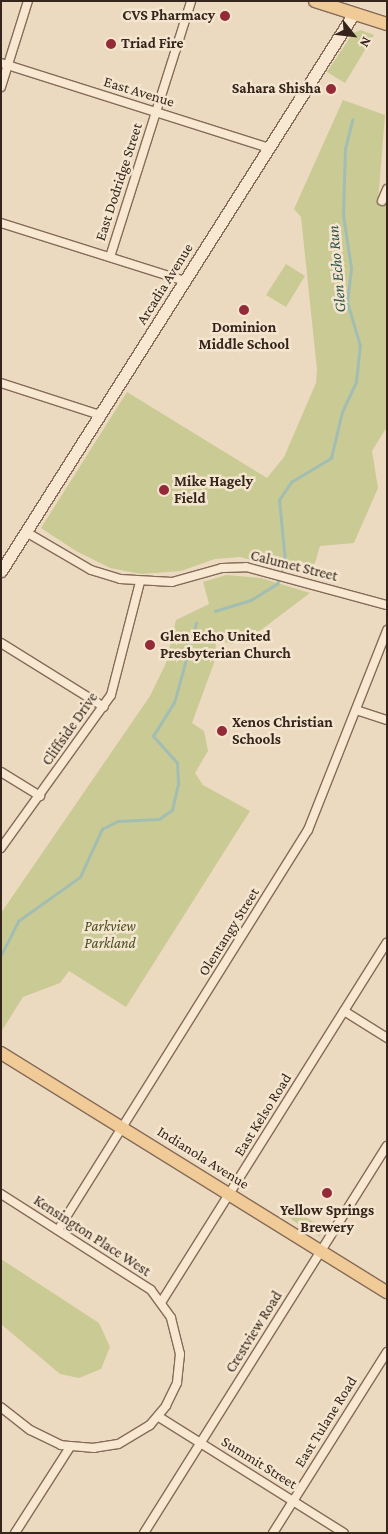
<!DOCTYPE html>
<html>
<head>
<meta charset="utf-8">
<style>
  body { margin:0 }
  #map { position:relative; width:388px; height:1534px; overflow:hidden; background:#ecdac0; font-family:"Crimson Pro",serif }
  div>[style] { position:absolute }
  .green>* { inset:0; background:#caca94 }
  .stream>* { height:2.5px; margin:-1.25px; padding:0 1.25px; transform-origin:1.25px; border-radius:1.25px; background:#a2beb3 }
  .roads { filter:drop-shadow(1px 0 #856b58) drop-shadow(-1px 0 #856b58) drop-shadow(0 1px #856b58) drop-shadow(0 -1px #856b58) }
  .street>* { height:8px; margin:-4px; padding:0 4px; transform-origin:4px; border-radius:4px; background:#f8e8d2 }
  .secondary>* { height:11px; margin:-5.5px; padding:0 5.5px; transform-origin:5.5px; border-radius:5.5px; background:#f8e8d2 }
  .primary>* { height:12px; margin:-6px; padding:0 6px; transform-origin:6px; border-radius:6px; background:#f0ca97 }
  .dots>* { width:14px; height:14px; translate:-50% -50%; box-sizing:border-box; border:2px solid #f4e5cf; border-radius:50% }
  span { translate:-50% -50%; white-space:nowrap; text-align:center; line-height:1.15; -webkit-text-stroke:5px #f4e5cf; paint-order:stroke }
  .poi-label { font-size:15px; color:#35251c; font-weight:700 }
  .right { translate:-100% -50%; text-align:right }
  .left { translate:0 -50%; text-align:left }
  .street-label { font-size:15px; color:#35251c }
  .park-label { font-size:15px; color:#4a5023; font-style:italic }
  .water-label { font-size:16px; color:#2c544d; font-style:italic }
  .frame { position:absolute; inset:0; border:2px solid #35251c; pointer-events:none }
  .north { position:absolute; left:328px; top:10px; width:50px; height:50px; -webkit-text-stroke:4px #f4e5cf; paint-order:stroke; rotate:119deg; font-size:14px; font-weight:700; line-height:20px; text-align:center; color:#35251c }
  .north::after { content:''; display:block; margin:auto; width:18px; height:22px; background:#35251c; clip-path:polygon(50% 0,100% 100%,50% 72%,0 100%) }
</style>
</head>
<body>
<div id="map">
  <div class="green">
    <div style="clip-path:polygon(361px 30px,374px 35px,345px 83px,327px 72px,353px 33px)"></div>
    <div style="clip-path:polygon(343px 100px,385px 115px,378px 202px,387px 205px,387px 427px,372px 451px,378px 488px,354px 543px,320px 546px,311px 576px,240px 557px,215px 559px,181px 571px,141px 574px,110px 568px,76px 551px,41px 528px,127px 392px,267px 478px,284px 457px,316px 383px,317px 370px,301px 217px,294px 209px)"></div>
    <div style="clip-path:polygon(286px 264px,305px 276px,286px 307px,266px 295px)"></div>
    <div style="clip-path:polygon(226px 575px,261px 578px,310px 593px,261px 630px,232px 644px,219px 640px,216px 643px,214px 663px,192px 723px,204px 731px,208px 751px,195px 773px,203px 785px,250px 811px,126px 1007px,69px 971px,60px 983px,23px 997px,1px 1032px,1px 913px,150px 696px,166px 663px,176px 620px,209px 604px,203px 582px)"></div>
    <div style="clip-path:polygon(291px 1207px,324px 1229px,319px 1237px,286px 1216px)"></div>
    <div style="clip-path:polygon(1px 1259px,99px 1323px,110px 1347px,101px 1369px,79px 1378px,60px 1374px,1px 1324px)"></div>
  </div>
  <div class="stream">
    <div style="left:215px;top:611px;width:38px;rotate:-17deg"></div>
    <div style="left:251px;top:600px;width:31px;rotate:-32deg"></div>
    <div style="left:277px;top:584px;width:23px;rotate:-70deg"></div>
    <div style="left:285px;top:562px;width:62px;rotate:-95.5deg"></div>
    <div style="left:279px;top:500px;width:22px;rotate:-56deg"></div>
    <div style="left:291px;top:482px;width:47px;rotate:-31deg"></div>
    <div style="left:331px;top:458px;width:47px;rotate:-76.6deg"></div>
    <div style="left:342px;top:412px;width:33px;rotate:-65deg"></div>
    <div style="left:356px;top:382px;width:36px;rotate:-84deg"></div>
    <div style="left:360px;top:346px;width:46px;rotate:-106.5deg"></div>
    <div style="left:347px;top:302px;width:34px;rotate:-83deg"></div>
    <div style="left:351px;top:268px;width:54px;rotate:-98.6deg"></div>
    <div style="left:343px;top:215px;width:66px;rotate:-88.3deg"></div>
    <div style="left:345px;top:149px;width:30px;rotate:-76deg"></div>
    <div style="left:1px;top:955px;width:38px;rotate:-63deg"></div>
    <div style="left:18px;top:921px;width:76px;rotate:-35.4deg"></div>
    <div style="left:80px;top:877px;width:53px;rotate:-65.4deg"></div>
    <div style="left:102px;top:829px;width:18px;rotate:-27deg"></div>
    <div style="left:118px;top:821px;width:41px;rotate:-2.8deg"></div>
    <div style="left:159px;top:819px;width:16px;rotate:-35deg"></div>
    <div style="left:172px;top:810px;width:28px;rotate:-77deg"></div>
    <div style="left:178px;top:783px;width:20px;rotate:-93deg"></div>
    <div style="left:177px;top:763px;width:36px;rotate:-132deg"></div>
    <div style="left:153px;top:736px;width:39px;rotate:-58deg"></div>
    <div style="left:174px;top:703px;width:83px;rotate:-74.6deg"></div>
  </div>
  <div class="roads">
    <div class="street">
      <div style="left:1px;top:63px;width:281px;rotate:17.6deg"></div>
      <div style="left:1px;top:87px;width:90px;rotate:-72.6deg"></div>
      <div style="left:382px;top:201px;width:13px;rotate:-67deg"></div>
      <div style="left:1px;top:223px;width:193px;rotate:17.5deg"></div>
      <div style="left:110px;top:257px;width:269px;rotate:-72.4deg"></div>
      <div style="left:1px;top:383px;width:104px;rotate:17.9deg"></div>
      <div style="left:26px;top:532px;width:75px;rotate:30.3deg"></div>
      <div style="left:91px;top:570px;width:30px;rotate:17deg"></div>
      <div style="left:120px;top:579px;width:52px;rotate:3.3deg"></div>
      <div style="left:172px;top:582px;width:52px;rotate:-15.6deg"></div>
      <div style="left:222px;top:568px;width:24px;rotate:-2deg"></div>
      <div style="left:246px;top:567px;width:146px;rotate:15.1deg"></div>
      <div style="left:1px;top:643px;width:121px;rotate:31.9deg"></div>
      <div style="left:356px;top:710px;width:33px;rotate:18deg"></div>
      <div style="left:1px;top:772px;width:46px;rotate:31.6deg"></div>
      <div style="left:1px;top:848px;width:188px;rotate:-54.3deg"></div>
      <div style="left:111px;top:695px;width:117px;rotate:-75.6deg"></div>
      <div style="left:344px;top:1011px;width:51px;rotate:32.1deg"></div>
      <div style="left:1px;top:1194px;width:178px;rotate:32.6deg"></div>
      <div style="left:151px;top:1290px;width:34px;rotate:54deg"></div>
      <div style="left:171px;top:1318px;width:37px;rotate:76deg"></div>
      <div style="left:180px;top:1354px;width:29px;rotate:96deg"></div>
      <div style="left:177px;top:1383px;width:25px;rotate:116deg"></div>
      <div style="left:166px;top:1406px;width:25px;rotate:130deg"></div>
      <div style="left:150px;top:1425px;width:37px;rotate:149deg"></div>
      <div style="left:118px;top:1444px;width:24px;rotate:171deg"></div>
      <div style="left:94px;top:1448px;width:33px;rotate:-175deg"></div>
      <div style="left:61px;top:1445px;width:34px;rotate:-154deg"></div>
      <div style="left:30px;top:1430px;width:37px;rotate:-142deg"></div>
      <div style="left:58px;top:1230px;width:472px;rotate:-58deg"></div>
      <div style="left:308px;top:830px;width:215px;rotate:-68.4deg"></div>
      <div style="left:162px;top:1301px;width:423px;rotate:-57.9deg"></div>
      <div style="left:159px;top:1417px;width:218px;rotate:32.1deg"></div>
      <div style="left:15px;top:1533px;width:102px;rotate:-57.4deg"></div>
      <div style="left:144px;top:1533px;width:457px;rotate:-57.9deg"></div>
      <div style="left:273px;top:1533px;width:214px;rotate:-57.8deg"></div>
    </div>
    <div class="secondary">
      <div style="left:1px;top:571px;width:660px;rotate:-57.68deg"></div>
    </div>
    <div class="primary">
      <div style="left:315px;top:1px;width:76px;rotate:17.7deg"></div>
      <div style="left:1px;top:1053px;width:454px;rotate:31.8deg"></div>
    </div>
  </div>
  <div class="dots">
    <div style="left:225px;top:16px;background:#922a37"></div>
    <div style="left:111px;top:44px;background:#922a37"></div>
    <div style="left:331px;top:89px;background:#922a37"></div>
    <div style="left:244px;top:310px;background:#922a37"></div>
    <div style="left:164px;top:490px;background:#922a37"></div>
    <div style="left:150px;top:645px;background:#922a37"></div>
    <div style="left:222px;top:731px;background:#922a37"></div>
    <div style="left:327px;top:1193px;background:#922a37"></div>
  </div>
  <div class="poi-label">
    <span class="right" style="left:215px;top:16px">CVS Pharmacy</span>
    <span class="left" style="left:121px;top:44px">Triad Fire</span>
    <span class="right" style="left:321px;top:89px">Sahara Shisha</span>
    <span style="left:244px;top:336px">Dominion<br>Middle School</span>
    <span class="left" style="left:174px;top:490px">Mike Hagely<br>Field</span>
    <span class="left" style="left:160px;top:645px">Glen Echo United<br>Presbyterian Church</span>
    <span class="left" style="left:232px;top:731px">Xenos Christian<br>Schools</span>
    <span style="left:327px;top:1219px">Yellow Springs<br>Brewery</span>
  </div>
  <div class="street-label">
    <span style="left:139px;top:92px;rotate:17deg">East Avenue</span>
    <span style="left:119px;top:182px;rotate:-72deg">East Dodridge Street</span>
    <span style="left:165px;top:284px;rotate:-58deg">Arcadia Avenue</span>
    <span style="left:294px;top:566px;rotate:14deg">Calumet Street</span>
    <span style="left:70px;top:729px;rotate:-55deg">Cliffside Drive</span>
    <span style="left:229px;top:932px;rotate:-58deg">Olentangy Street</span>
    <span style="left:263px;top:1115px;rotate:-58deg">East Kelso Road</span>
    <span style="left:203px;top:1158px;rotate:32deg">Indianola Avenue</span>
    <span style="left:92px;top:1236px;rotate:33deg">Kensington Place West</span>
    <span style="left:254px;top:1332px;rotate:-58deg">Crestview Road</span>
    <span style="left:326px;top:1422px;rotate:-58deg">East Tulane Road</span>
    <span style="left:259px;top:1463px;rotate:32deg">Summit Street</span>
  </div>
  <div class="park-label">
    <span style="left:110px;top:935px">Parkview<br>Parkland</span>
  </div>
  <div class="water-label">
    <span style="left:337px;top:269px;rotate:-95deg">Glen Echo Run</span>
  </div>
  <div class="frame"></div>
  <div class="north">N</div>
</div>
</body>
</html>
